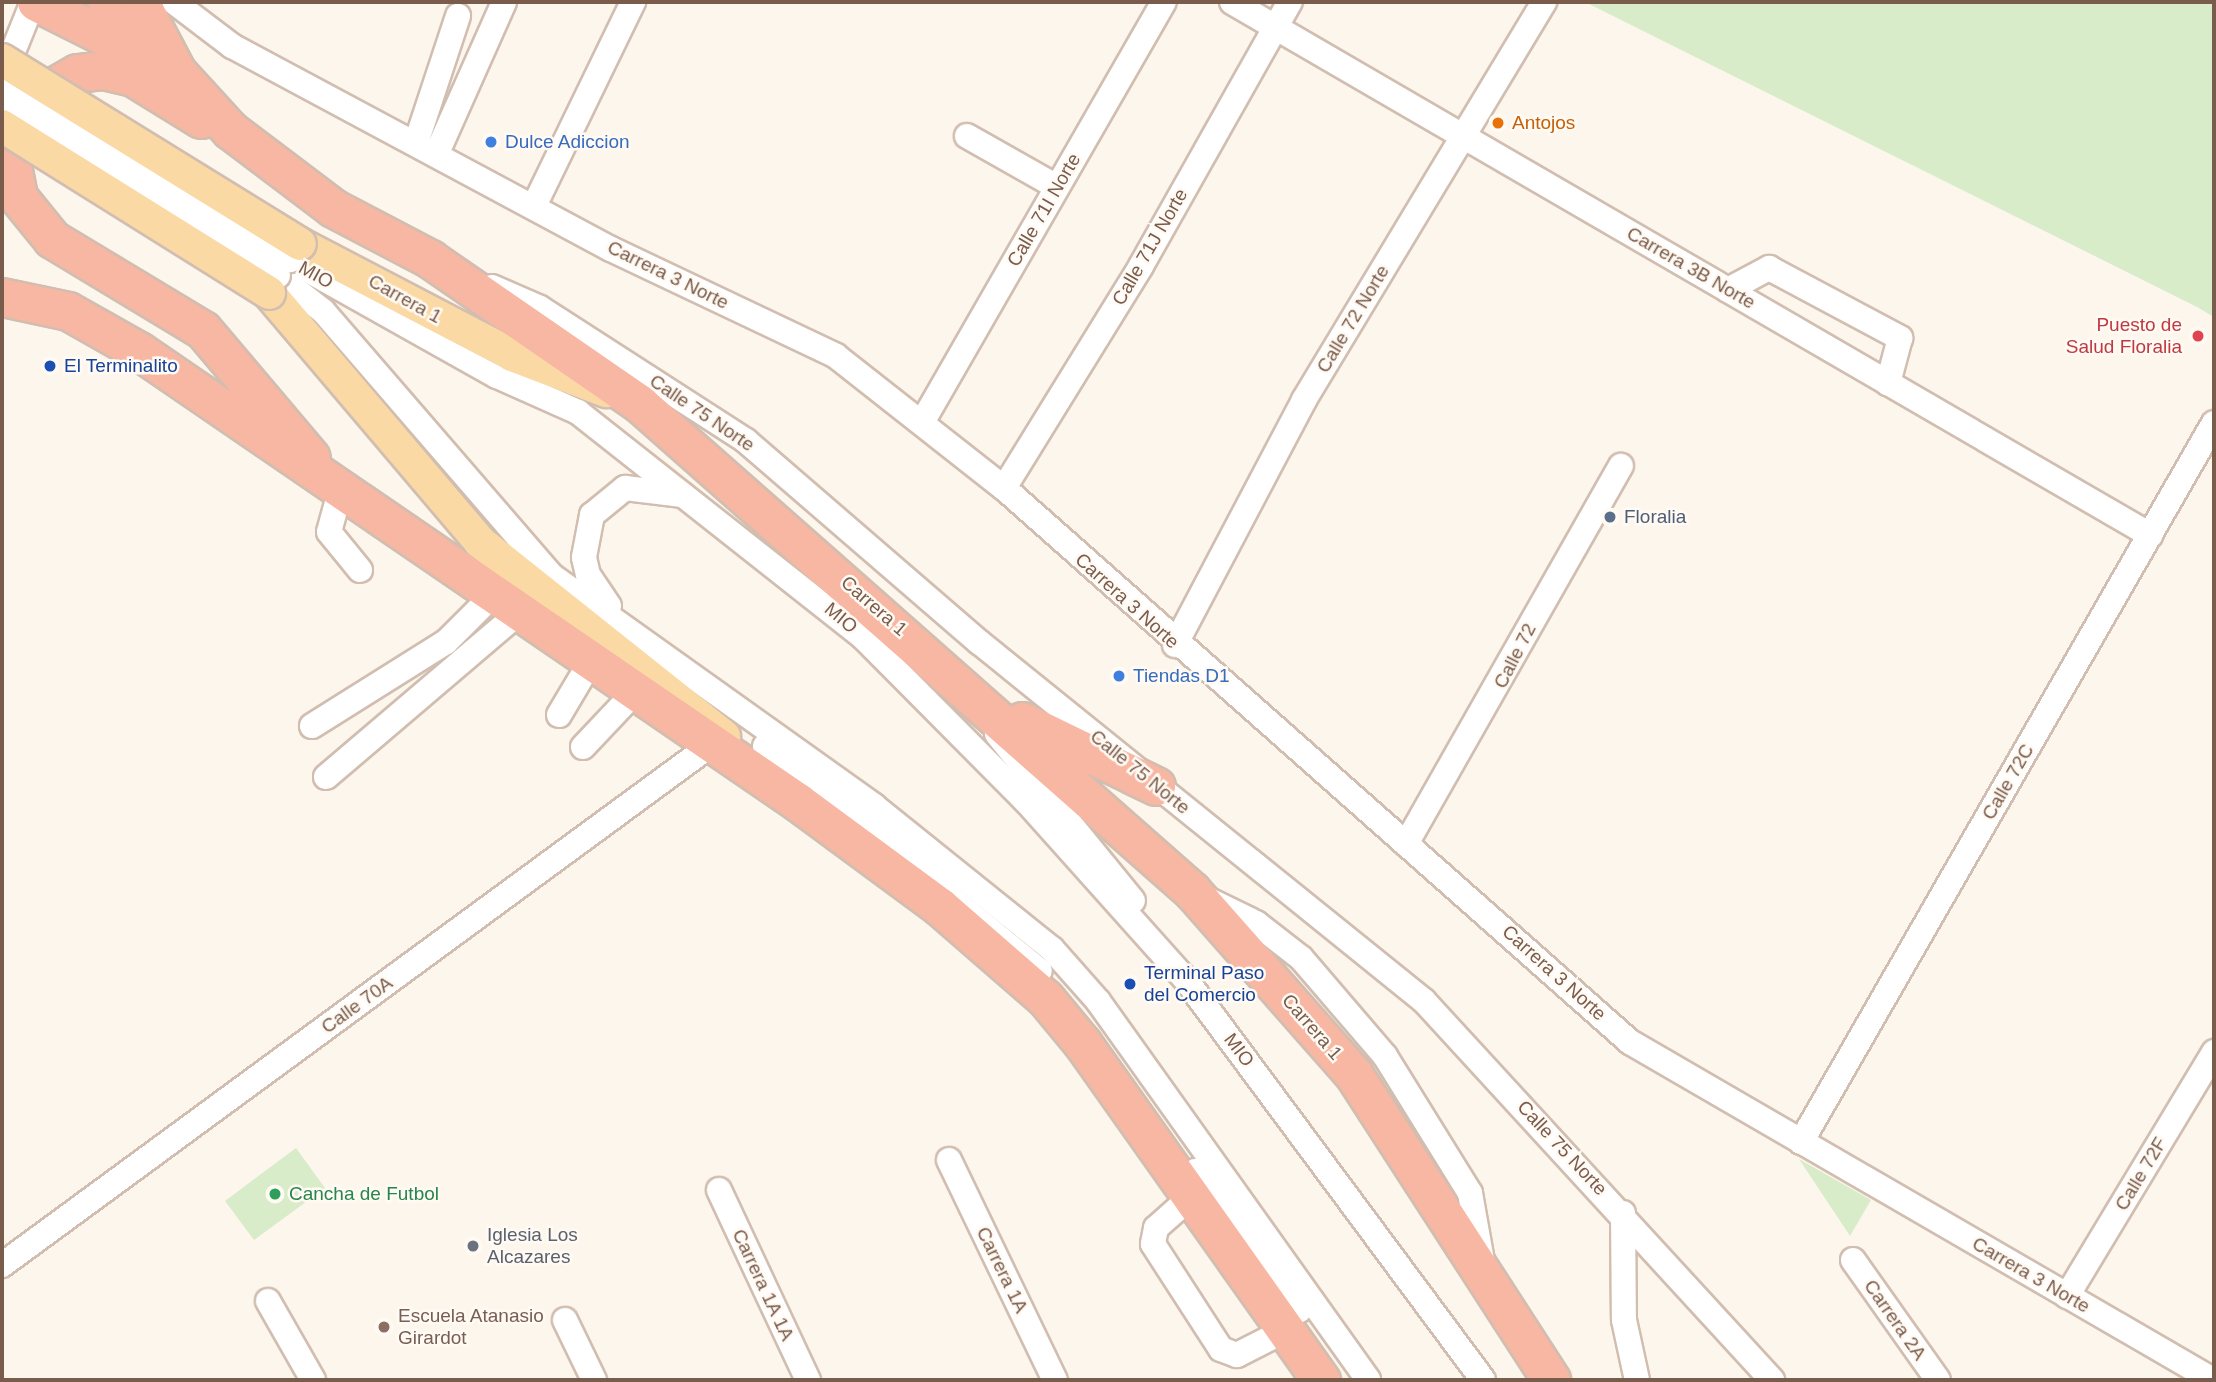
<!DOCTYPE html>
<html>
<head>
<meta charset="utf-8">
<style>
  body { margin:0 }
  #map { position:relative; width:2216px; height:1382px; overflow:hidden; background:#fdf6ec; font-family:Arial,sans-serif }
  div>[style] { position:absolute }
  .green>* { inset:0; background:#d8ecc9 }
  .roads { filter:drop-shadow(2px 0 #d1beb0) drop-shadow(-2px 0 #d1beb0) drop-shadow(0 2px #d1beb0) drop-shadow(0 -2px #d1beb0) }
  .minor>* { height:24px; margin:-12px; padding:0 12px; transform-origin:12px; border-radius:12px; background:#fff }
  .major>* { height:32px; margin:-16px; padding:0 16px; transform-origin:16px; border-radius:16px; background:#fbd9a5 }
  .highway>* { height:37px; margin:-18.5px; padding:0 18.5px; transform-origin:18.5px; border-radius:18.5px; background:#f7b7a3 }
  .bridges { filter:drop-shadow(2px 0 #d1beb0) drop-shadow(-2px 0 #d1beb0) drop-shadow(0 2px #d1beb0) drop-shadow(0 -2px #d1beb0) }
  .minor-bridge>* { height:24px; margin:-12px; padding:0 12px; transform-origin:12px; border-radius:12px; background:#fff }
  .major-bridge>* { height:32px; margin:-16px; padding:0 16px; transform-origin:16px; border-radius:16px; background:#fbd9a5 }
  .dots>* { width:19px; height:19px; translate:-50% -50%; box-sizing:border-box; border:4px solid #fffaf3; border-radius:50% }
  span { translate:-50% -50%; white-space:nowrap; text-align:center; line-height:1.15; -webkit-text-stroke:5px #fffaf3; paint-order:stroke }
  .food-label { font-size:19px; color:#c56008 }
  .left { translate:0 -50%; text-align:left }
  .shop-label { font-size:19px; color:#366cbe }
  .street-label { font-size:19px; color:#7a5c4d }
  .health-label { font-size:19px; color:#be3a42 }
  .right { translate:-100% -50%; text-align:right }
  .transit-label { font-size:19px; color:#164399 }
  .service-label { font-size:19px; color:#4e5e75 }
  .leisure-label { font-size:19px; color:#27864d }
  .worship-label { font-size:19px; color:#5b616d }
  .education-label { font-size:19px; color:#785e54 }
  .frame { position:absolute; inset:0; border:4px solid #7a5c4d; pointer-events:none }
</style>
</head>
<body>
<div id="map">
  <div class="green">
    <div style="clip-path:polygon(1585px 2px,2214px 2px,2214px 317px,2197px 307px)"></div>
    <div style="clip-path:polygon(296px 1148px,325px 1188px,254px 1240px,225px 1201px)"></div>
    <div style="clip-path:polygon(1799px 1159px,1871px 1200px,1850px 1236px)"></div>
  </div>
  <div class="roads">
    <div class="minor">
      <div style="left:174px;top:2px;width:73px;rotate:37.2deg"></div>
      <div style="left:232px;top:46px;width:430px;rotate:28.2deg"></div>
      <div style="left:611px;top:249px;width:249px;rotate:25.4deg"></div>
      <div style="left:836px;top:356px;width:214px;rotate:38.2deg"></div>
      <div style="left:1004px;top:488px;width:836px;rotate:41.51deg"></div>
      <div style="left:1630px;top:1042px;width:674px;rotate:30.1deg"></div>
      <div style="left:1232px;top:2px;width:1062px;rotate:30.14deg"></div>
      <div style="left:2px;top:79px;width:83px;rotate:-68.1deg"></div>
      <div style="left:967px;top:136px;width:103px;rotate:29.5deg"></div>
      <div style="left:416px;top:143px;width:134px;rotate:-71.7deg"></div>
      <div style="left:436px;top:155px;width:167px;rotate:-66deg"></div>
      <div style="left:535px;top:204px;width:225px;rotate:-64.1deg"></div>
      <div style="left:290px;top:260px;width:237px;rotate:29.3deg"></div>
      <div style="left:497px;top:376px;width:89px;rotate:24deg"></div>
      <div style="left:578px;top:412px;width:363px;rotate:38.3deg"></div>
      <div style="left:863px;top:637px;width:230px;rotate:45.2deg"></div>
      <div style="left:1025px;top:800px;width:241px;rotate:48.2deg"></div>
      <div style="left:1186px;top:980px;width:498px;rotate:53.4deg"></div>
      <div style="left:278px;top:276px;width:57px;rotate:37.9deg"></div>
      <div style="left:323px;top:311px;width:350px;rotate:49.2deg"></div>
      <div style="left:552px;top:576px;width:396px;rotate:35.5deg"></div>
      <div style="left:874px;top:806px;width:228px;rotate:38.8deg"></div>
      <div style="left:1052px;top:949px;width:69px;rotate:48.5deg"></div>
      <div style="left:1098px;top:1001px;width:465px;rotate:54.5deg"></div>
      <div style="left:492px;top:287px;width:52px;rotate:23.6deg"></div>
      <div style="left:540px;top:308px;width:245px;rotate:32.8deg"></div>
      <div style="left:746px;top:441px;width:308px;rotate:40.8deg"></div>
      <div style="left:979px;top:642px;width:572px;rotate:38.89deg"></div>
      <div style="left:1424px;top:1001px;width:515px;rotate:47.44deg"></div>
      <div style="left:1728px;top:290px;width:47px;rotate:-28.2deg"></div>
      <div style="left:1769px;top:268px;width:149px;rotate:28.1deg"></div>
      <div style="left:1900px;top:338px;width:47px;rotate:104.9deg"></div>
      <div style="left:924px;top:419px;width:481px;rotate:-60.1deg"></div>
      <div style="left:1004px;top:488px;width:261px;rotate:-58.3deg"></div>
      <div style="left:1141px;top:266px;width:303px;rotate:-60.6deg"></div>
      <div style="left:340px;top:492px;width:41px;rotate:105.4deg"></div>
      <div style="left:329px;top:532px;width:49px;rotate:50.8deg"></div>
      <div style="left:609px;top:606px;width:37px;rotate:-124deg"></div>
      <div style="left:588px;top:575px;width:18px;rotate:-103deg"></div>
      <div style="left:584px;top:557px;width:43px;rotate:-79.2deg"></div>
      <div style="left:592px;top:515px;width:43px;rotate:-39.3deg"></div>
      <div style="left:625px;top:488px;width:58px;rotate:6.9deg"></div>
      <div style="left:1175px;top:645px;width:277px;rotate:-62.2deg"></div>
      <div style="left:1304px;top:400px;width:465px;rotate:-58.9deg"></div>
      <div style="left:559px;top:715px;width:63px;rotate:-59.3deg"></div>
      <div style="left:312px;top:726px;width:158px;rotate:-32.1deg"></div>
      <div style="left:446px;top:642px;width:68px;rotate:-45deg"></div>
      <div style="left:997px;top:734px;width:215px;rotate:50.8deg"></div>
      <div style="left:765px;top:746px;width:355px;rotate:39.3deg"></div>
      <div style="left:583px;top:747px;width:76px;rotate:-46.6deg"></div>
      <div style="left:326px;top:777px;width:255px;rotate:-40.4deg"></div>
      <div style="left:1406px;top:844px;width:435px;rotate:-60.4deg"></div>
      <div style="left:1207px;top:899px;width:55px;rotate:26.1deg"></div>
      <div style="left:1256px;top:923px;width:57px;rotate:37.9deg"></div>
      <div style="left:1301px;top:958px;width:129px;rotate:49.4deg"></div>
      <div style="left:1385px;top:1056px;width:161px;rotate:58.2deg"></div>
      <div style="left:1470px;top:1193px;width:75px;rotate:80deg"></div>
      <div style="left:1801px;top:1142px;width:829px;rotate:-60.13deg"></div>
      <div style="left:949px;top:1160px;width:244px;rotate:64.3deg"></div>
      <div style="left:1195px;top:1171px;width:174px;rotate:53.2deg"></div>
      <div style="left:719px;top:1190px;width:210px;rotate:64.9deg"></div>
      <div style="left:1192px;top:1196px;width:48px;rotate:138.4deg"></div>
      <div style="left:1156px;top:1228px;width:16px;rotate:101deg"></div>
      <div style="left:1153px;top:1244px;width:125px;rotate:57.1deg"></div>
      <div style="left:1221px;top:1349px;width:17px;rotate:21deg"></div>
      <div style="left:1237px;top:1355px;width:55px;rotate:-27deg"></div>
      <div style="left:1623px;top:1213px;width:107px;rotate:89.5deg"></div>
      <div style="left:1624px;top:1320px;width:61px;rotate:77.8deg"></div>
      <div style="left:1853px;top:1260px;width:147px;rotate:54.7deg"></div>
      <div style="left:2px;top:1265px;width:881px;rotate:-36.27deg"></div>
      <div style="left:2067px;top:1296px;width:285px;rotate:-58.9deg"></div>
      <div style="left:268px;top:1301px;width:91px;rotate:60.3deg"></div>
      <div style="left:565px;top:1320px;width:67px;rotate:64.2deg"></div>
    </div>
    <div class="major">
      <div style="left:300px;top:244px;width:239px;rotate:27.6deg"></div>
      <div style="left:512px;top:355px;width:101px;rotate:21deg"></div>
      <div style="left:269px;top:293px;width:326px;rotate:49.7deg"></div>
      <div style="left:480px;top:542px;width:312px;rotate:38.5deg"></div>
    </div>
    <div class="highway">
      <div style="left:36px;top:2px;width:150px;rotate:26.6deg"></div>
      <div style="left:106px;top:2px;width:47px;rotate:22.7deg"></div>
      <div style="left:140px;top:2px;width:79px;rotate:62.1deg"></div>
      <div style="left:177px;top:72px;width:79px;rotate:47.6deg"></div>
      <div style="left:230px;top:130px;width:129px;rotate:37.1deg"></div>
      <div style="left:333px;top:208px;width:110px;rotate:27.7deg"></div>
      <div style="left:430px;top:259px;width:255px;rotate:34.6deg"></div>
      <div style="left:640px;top:404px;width:736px;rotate:41.42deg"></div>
      <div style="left:1192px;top:891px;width:245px;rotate:48.6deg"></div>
      <div style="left:1354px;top:1075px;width:363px;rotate:57.1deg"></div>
      <div style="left:201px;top:119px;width:80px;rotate:-148.3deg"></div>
      <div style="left:133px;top:77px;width:31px;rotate:-167deg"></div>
      <div style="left:103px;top:70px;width:26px;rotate:173deg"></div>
      <div style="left:77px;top:73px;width:32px;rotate:150deg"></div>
      <div style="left:49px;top:89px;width:42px;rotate:126.3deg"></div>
      <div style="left:24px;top:123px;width:44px;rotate:105.9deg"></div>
      <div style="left:12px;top:165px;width:33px;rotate:79deg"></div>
      <div style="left:18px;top:197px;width:54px;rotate:51deg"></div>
      <div style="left:52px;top:239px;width:176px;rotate:31.1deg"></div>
      <div style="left:203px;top:330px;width:167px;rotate:49.8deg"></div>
      <div style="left:2px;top:297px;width:67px;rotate:12deg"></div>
      <div style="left:68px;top:311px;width:81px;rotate:29.4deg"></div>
      <div style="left:139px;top:351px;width:799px;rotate:34.39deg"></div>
      <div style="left:798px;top:802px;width:175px;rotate:36.4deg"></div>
      <div style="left:939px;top:906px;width:140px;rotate:41deg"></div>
      <div style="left:1045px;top:998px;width:60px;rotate:50.4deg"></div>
      <div style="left:1083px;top:1044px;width:412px;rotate:54.7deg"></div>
      <div style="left:1022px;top:721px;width:149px;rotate:25.9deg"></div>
    </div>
  </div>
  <div class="bridges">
    <div class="minor-bridge">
      <div style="left:2px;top:82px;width:339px;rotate:31.7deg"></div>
      <div style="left:2px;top:104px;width:325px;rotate:31.9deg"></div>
    </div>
    <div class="major-bridge">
      <div style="left:2px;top:60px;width:350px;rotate:31.7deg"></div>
      <div style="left:2px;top:126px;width:315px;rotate:32deg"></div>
    </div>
  </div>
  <div class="dots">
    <div style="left:1498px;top:123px;background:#e8710a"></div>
    <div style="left:491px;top:142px;background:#3f7fe0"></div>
    <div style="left:2198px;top:336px;background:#e0444e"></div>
    <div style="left:50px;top:366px;background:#1a4fb4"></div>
    <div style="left:1610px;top:517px;background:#5c6f8a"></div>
    <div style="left:1119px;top:676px;background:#3f7fe0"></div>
    <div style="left:1130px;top:984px;background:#1a4fb4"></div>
    <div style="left:275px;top:1194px;background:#2e9e5b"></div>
    <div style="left:473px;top:1246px;background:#6b7280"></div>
    <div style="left:384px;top:1327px;background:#8d6e63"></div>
  </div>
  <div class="food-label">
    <span class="left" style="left:1512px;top:123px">Antojos</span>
  </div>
  <div class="shop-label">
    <span class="left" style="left:505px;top:142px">Dulce Adiccion</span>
    <span class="left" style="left:1133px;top:676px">Tiendas D1</span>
  </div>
  <div class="street-label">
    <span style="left:1044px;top:210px;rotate:-60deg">Calle 71I Norte</span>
    <span style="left:1150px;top:247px;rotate:-60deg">Calle 71J Norte</span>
    <span style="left:1691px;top:268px;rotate:30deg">Carrera 3B Norte</span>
    <span style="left:316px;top:275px;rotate:29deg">MIO</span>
    <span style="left:668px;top:275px;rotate:26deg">Carrera 3 Norte</span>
    <span style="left:405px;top:299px;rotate:29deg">Carrera 1</span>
    <span style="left:1353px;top:319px;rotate:-59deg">Calle 72 Norte</span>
    <span style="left:702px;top:413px;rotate:34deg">Calle 75 Norte</span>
    <span style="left:1127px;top:601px;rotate:42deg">Carrera 3 Norte</span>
    <span style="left:874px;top:606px;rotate:41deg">Carrera 1</span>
    <span style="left:841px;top:618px;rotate:40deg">MIO</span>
    <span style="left:1515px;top:656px;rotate:-63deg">Calle 72</span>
    <span style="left:1140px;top:772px;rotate:39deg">Calle 75 Norte</span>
    <span style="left:2008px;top:782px;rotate:-60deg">Calle 72C</span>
    <span style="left:1554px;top:973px;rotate:42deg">Carrera 3 Norte</span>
    <span style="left:357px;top:1005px;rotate:-36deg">Calle 70A</span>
    <span style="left:1312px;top:1027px;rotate:49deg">Carrera 1</span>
    <span style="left:1239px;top:1050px;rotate:53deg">MIO</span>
    <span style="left:1562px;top:1148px;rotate:47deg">Calle 75 Norte</span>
    <span style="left:2141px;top:1174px;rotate:-59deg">Calle 72F</span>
    <span style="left:1002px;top:1270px;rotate:64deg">Carrera 1A</span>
    <span style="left:2031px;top:1275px;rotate:30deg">Carrera 3 Norte</span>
    <span style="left:763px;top:1285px;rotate:65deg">Carrera 1A 1A</span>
    <span style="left:1895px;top:1320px;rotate:55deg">Carrera 2A</span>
  </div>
  <div class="health-label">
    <span class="right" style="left:2182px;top:336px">Puesto de<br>Salud Floralia</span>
  </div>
  <div class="transit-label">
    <span class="left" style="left:64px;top:366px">El Terminalito</span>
    <span class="left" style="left:1144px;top:984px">Terminal Paso<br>del Comercio</span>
  </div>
  <div class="service-label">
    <span class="left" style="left:1624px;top:517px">Floralia</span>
  </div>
  <div class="leisure-label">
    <span class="left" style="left:289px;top:1194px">Cancha de Futbol</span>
  </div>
  <div class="worship-label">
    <span class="left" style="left:487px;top:1246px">Iglesia Los<br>Alcazares</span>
  </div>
  <div class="education-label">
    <span class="left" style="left:398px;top:1327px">Escuela Atanasio<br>Girardot</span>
  </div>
  <div class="frame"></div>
</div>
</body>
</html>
